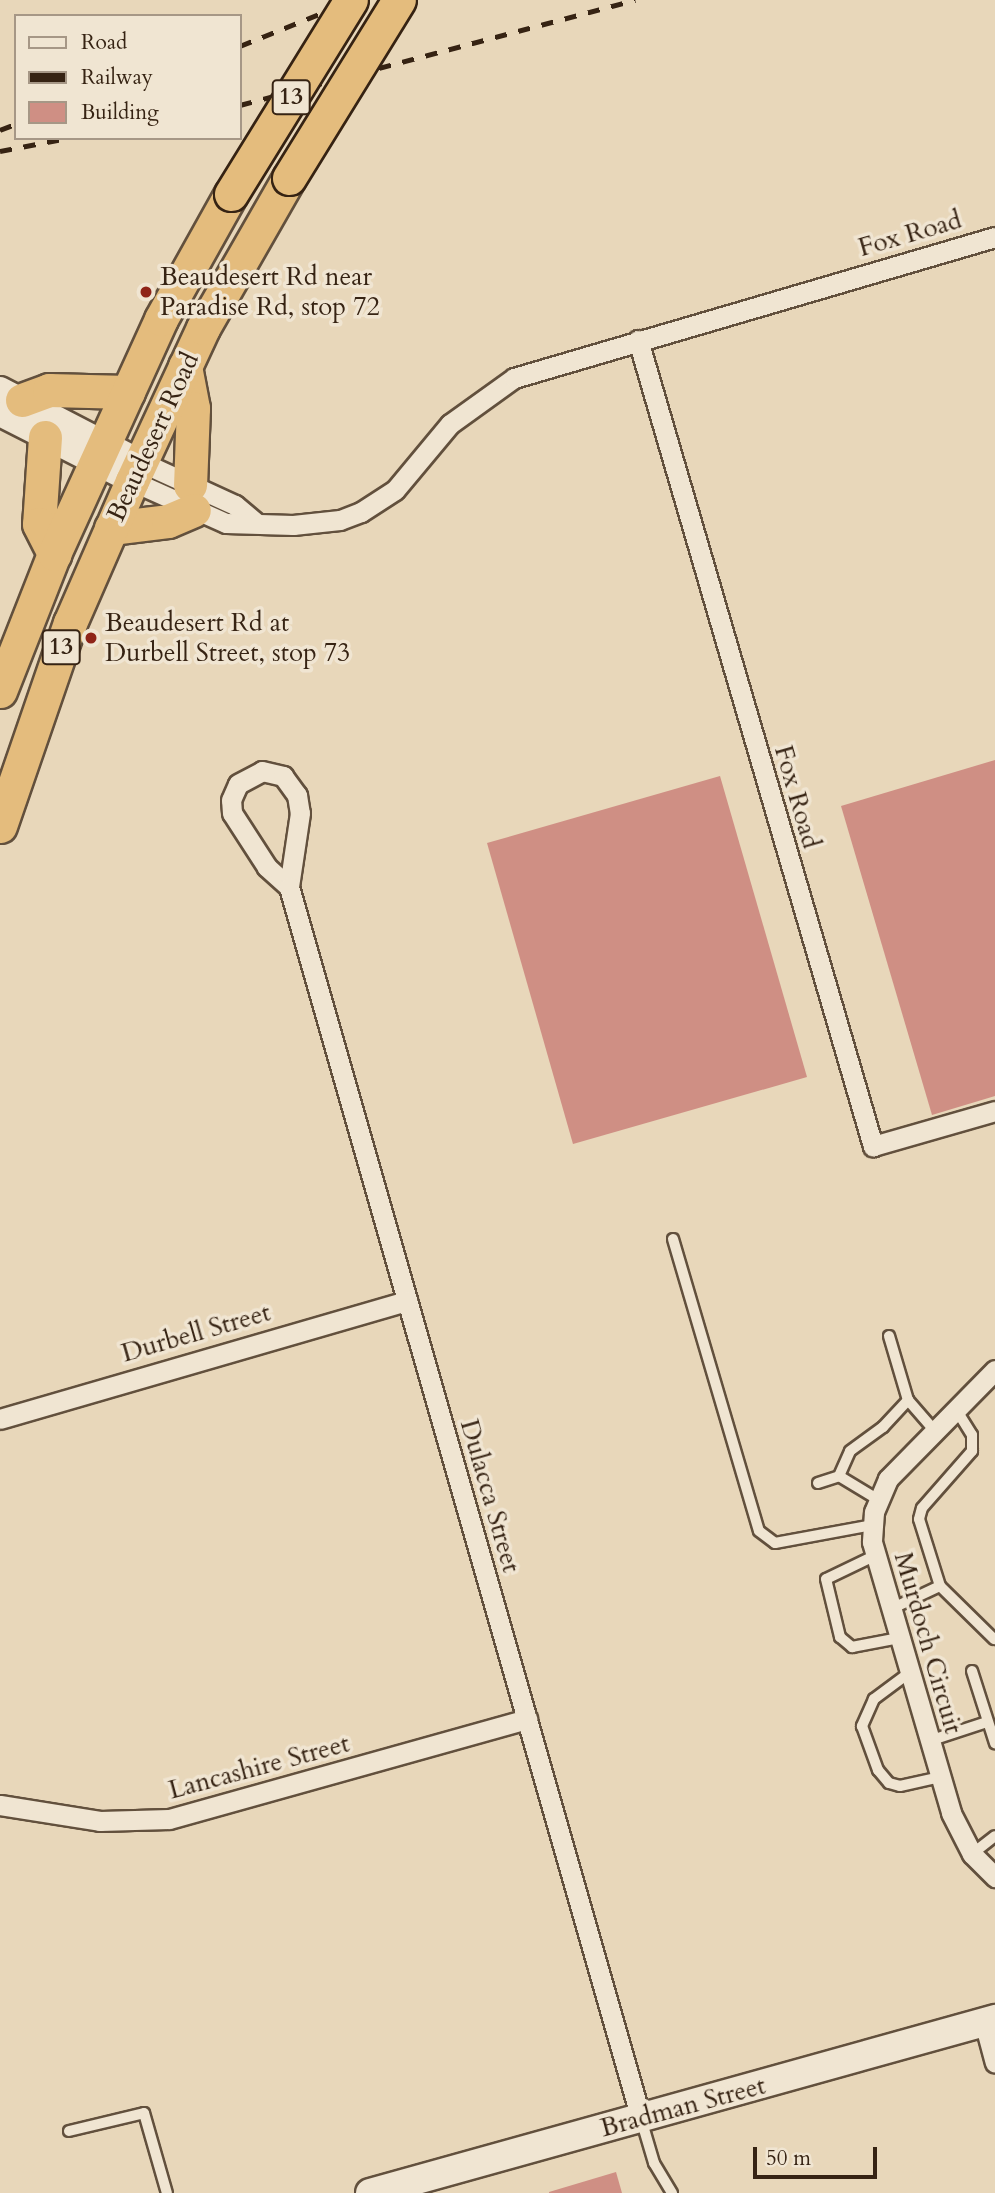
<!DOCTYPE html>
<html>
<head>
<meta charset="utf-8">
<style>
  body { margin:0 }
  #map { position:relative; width:995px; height:2193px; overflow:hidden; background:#e8d7ba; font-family:Cardo,serif }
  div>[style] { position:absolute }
  .building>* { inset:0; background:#cf8f84 }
  .roads { filter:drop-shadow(2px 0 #62503d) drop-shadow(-2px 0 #62503d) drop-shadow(0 2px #62503d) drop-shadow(0 -2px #62503d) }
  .service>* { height:10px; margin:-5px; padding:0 5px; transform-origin:5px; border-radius:5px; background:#f0e5d2 }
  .minor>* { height:19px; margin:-9.5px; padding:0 9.5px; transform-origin:9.5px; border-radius:9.5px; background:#f0e5d2 }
  .tertiary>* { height:24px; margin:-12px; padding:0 12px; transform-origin:12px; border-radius:12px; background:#f0e5d2 }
  .secondary>* { height:28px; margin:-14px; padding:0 14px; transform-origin:14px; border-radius:14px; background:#f0e5d2 }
  .trunk>* { height:33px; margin:-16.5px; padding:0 16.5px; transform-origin:16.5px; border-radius:16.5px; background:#e4bc7d }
  .rail>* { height:5px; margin-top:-2.5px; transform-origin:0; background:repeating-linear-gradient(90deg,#362313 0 12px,transparent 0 24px) }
  .bridges { filter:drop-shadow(2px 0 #362313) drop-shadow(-2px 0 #362313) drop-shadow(0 2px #362313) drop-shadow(0 -2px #362313) }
  .trunk-bridge>* { height:33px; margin:-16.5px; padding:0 16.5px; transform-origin:16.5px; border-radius:16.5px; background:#e4bc7d }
  .dots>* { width:19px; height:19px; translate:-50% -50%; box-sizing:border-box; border:4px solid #f0e5d2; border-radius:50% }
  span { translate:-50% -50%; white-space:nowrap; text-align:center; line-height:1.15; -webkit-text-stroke:7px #f0e5d2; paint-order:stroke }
  .shield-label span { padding:2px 5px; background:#f0e5d2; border:2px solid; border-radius:5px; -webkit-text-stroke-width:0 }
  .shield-label { font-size:24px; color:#362313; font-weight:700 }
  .street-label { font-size:26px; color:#362313 }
  .poi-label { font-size:26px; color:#362313 }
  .left { translate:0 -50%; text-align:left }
  .legend { position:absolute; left:14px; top:14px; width:228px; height:126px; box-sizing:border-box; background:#f0e5d2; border:2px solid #a69786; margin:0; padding:9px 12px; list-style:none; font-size:21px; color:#362313 }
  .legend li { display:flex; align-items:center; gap:14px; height:35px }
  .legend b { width:35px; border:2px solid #a69786 }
  .scale { position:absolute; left:753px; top:2147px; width:124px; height:32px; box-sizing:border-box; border:4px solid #362313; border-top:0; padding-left:9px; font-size:21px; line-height:24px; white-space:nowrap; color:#362313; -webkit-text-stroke:5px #f0e5d2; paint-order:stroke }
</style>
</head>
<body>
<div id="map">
  <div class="building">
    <div style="clip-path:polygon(995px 760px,995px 1096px,932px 1115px,841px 806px)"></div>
    <div style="clip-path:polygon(720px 776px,807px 1077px,573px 1144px,487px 843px)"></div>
    <div style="clip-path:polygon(616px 2172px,622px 2193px,549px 2193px,549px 2192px)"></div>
  </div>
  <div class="roads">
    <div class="service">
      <div style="left:673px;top:1239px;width:304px;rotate:73.6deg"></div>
      <div style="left:759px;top:1531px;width:20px;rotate:37deg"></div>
      <div style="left:775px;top:1543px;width:100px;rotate:-10.4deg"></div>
      <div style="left:889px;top:1336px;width:67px;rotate:73.5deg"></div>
      <div style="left:908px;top:1400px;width:40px;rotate:49deg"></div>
      <div style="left:839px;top:1476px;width:44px;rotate:31.2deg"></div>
      <div style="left:818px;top:1483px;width:22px;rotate:-18deg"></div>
      <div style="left:839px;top:1476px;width:27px;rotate:-66deg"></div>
      <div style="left:850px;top:1451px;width:41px;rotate:-36deg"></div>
      <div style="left:883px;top:1427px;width:37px;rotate:-47deg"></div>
      <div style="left:874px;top:1556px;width:53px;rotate:154.4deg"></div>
      <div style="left:826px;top:1579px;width:60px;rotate:76.4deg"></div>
      <div style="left:840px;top:1637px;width:16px;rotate:40deg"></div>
      <div style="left:852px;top:1647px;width:48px;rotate:-10.8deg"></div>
      <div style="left:940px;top:1586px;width:76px;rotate:44.5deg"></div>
      <div style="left:891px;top:1609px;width:54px;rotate:-25.1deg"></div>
      <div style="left:940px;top:1586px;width:70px;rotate:-107.4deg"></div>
      <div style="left:919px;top:1519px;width:11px;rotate:-75deg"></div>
      <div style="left:922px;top:1508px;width:76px;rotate:-48.7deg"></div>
      <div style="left:972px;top:1451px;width:16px;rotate:-90deg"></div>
      <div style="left:972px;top:1435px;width:31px;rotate:-122deg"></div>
      <div style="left:972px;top:1671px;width:76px;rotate:72.3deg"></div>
      <div style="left:909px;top:1673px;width:44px;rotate:143.4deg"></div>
      <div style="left:874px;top:1699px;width:30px;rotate:114deg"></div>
      <div style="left:862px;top:1726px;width:47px;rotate:70deg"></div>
      <div style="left:878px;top:1770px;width:17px;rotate:50deg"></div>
      <div style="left:889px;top:1783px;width:11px;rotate:15deg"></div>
      <div style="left:900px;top:1786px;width:42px;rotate:-12.4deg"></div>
      <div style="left:929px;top:1741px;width:61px;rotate:-18.1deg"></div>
      <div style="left:972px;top:1854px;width:29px;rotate:-38deg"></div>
      <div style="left:641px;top:2119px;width:46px;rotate:73.5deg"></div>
      <div style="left:654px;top:2163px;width:35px;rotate:59deg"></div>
      <div style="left:69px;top:2131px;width:77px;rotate:-13.5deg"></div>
      <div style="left:144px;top:2113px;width:83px;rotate:74deg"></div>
    </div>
    <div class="minor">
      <div style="left:638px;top:340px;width:840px;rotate:73.75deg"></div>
      <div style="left:873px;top:1146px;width:127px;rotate:-16deg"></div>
      <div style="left:141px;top:462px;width:103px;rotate:24.6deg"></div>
      <div style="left:235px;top:505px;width:26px;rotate:40deg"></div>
      <div style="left:132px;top:481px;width:103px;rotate:24.1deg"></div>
      <div style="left:226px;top:523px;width:67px;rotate:1.7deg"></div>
      <div style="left:293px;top:525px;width:47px;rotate:-6.1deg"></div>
      <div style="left:340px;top:520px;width:22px;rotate:-21deg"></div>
      <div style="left:361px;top:512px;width:40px;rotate:-32.9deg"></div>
      <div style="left:395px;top:490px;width:86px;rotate:-50.2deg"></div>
      <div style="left:450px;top:424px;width:79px;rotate:-35.7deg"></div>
      <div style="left:514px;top:378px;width:501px;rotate:-16.34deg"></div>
      <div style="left:289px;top:887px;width:30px;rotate:-138deg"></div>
      <div style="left:267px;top:867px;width:64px;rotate:-122.9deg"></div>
      <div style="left:232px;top:813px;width:13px;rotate:-94deg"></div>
      <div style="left:231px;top:800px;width:17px;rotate:-66deg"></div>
      <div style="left:238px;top:784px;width:27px;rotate:-28deg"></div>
      <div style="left:262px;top:771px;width:22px;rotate:13deg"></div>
      <div style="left:283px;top:776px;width:24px;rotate:54deg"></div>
      <div style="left:297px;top:795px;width:18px;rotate:81deg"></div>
      <div style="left:300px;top:813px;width:75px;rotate:98.5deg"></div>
      <div style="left:289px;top:887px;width:1281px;rotate:74.05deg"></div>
      <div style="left:995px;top:1370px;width:153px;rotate:134.5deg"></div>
      <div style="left:888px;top:1479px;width:36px;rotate:113deg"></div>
      <div style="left:874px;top:1512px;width:30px;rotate:94deg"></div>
      <div style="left:872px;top:1542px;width:282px;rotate:73.7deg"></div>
      <div style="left:951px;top:1813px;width:46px;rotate:62.9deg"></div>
      <div style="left:972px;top:1854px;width:33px;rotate:45deg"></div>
      <div style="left:0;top:1419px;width:424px;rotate:-16.2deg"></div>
      <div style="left:0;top:1805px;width:101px;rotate:9.1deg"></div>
      <div style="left:100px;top:1821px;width:69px;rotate:-1.7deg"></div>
      <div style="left:169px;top:1819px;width:372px;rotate:-15.6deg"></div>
      <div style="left:984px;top:2022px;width:42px;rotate:75deg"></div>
    </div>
    <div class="tertiary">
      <div style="left:0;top:389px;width:159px;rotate:27.4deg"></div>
      <div style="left:0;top:414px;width:148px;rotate:26.9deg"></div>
    </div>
    <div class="secondary">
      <div style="left:370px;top:2193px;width:649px;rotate:-15.56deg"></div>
    </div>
    <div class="trunk">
      <div style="left:185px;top:366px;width:43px;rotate:79.2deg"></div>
      <div style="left:193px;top:408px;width:77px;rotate:92.2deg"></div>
      <div style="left:22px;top:400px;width:29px;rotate:-20deg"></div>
      <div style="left:49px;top:390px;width:79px;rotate:1.5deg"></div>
      <div style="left:45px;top:437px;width:87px;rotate:93.9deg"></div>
      <div style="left:39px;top:524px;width:34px;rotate:63deg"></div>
      <div style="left:111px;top:528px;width:57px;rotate:-7deg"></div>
      <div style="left:168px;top:521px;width:28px;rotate:-23deg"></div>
      <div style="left:0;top:691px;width:147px;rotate:-68.5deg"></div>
      <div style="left:54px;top:554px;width:258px;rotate:-65.5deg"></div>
      <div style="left:161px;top:319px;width:143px;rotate:-60.8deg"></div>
      <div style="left:0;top:826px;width:215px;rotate:-71deg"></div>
      <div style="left:70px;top:623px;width:155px;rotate:-66.4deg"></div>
      <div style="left:132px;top:481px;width:169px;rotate:-65.1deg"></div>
      <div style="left:203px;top:328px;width:173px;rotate:-60.2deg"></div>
    </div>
  </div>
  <div class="rail">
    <div style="left:240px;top:46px;width:123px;rotate:-22deg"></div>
    <div style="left:240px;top:105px;width:409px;rotate:-14.9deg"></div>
    <div style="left:0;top:130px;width:17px;rotate:-21deg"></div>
    <div style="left:0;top:151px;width:69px;rotate:-10.8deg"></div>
  </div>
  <div class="bridges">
    <div class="trunk-bridge">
      <div style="left:289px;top:178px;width:209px;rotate:-58.3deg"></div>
      <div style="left:231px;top:194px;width:228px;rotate:-58.3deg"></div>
    </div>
  </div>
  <div class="dots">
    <div style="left:146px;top:292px;background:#8f2418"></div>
    <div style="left:91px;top:638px;background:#8f2418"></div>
  </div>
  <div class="shield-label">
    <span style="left:291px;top:97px">13</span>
    <span style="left:61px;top:647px">13</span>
  </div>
  <div class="street-label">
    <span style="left:910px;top:234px;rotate:-16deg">Fox Road</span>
    <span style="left:153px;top:437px;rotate:-65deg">Beaudesert Road</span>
    <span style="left:797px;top:797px;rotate:74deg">Fox Road</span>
    <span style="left:196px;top:1333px;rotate:-16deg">Durbell Street</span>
    <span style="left:490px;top:1496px;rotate:74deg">Dulacca Street</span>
    <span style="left:928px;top:1643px;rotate:74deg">Murdoch Circuit</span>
    <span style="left:259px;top:1767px;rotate:-15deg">Lancashire Street</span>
    <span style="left:683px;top:2107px;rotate:-15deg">Bradman Street</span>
  </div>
  <div class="poi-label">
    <span class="left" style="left:160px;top:292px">Beaudesert Rd near<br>Paradise Rd, stop 72</span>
    <span class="left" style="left:105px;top:638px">Beaudesert Rd at<br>Durbell Street, stop 73</span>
  </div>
  <ul class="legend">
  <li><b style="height:9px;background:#f0e5d2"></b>Road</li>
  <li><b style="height:9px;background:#362313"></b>Railway</li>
  <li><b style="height:19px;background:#cf8f84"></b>Building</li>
  </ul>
  <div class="scale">50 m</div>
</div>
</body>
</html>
